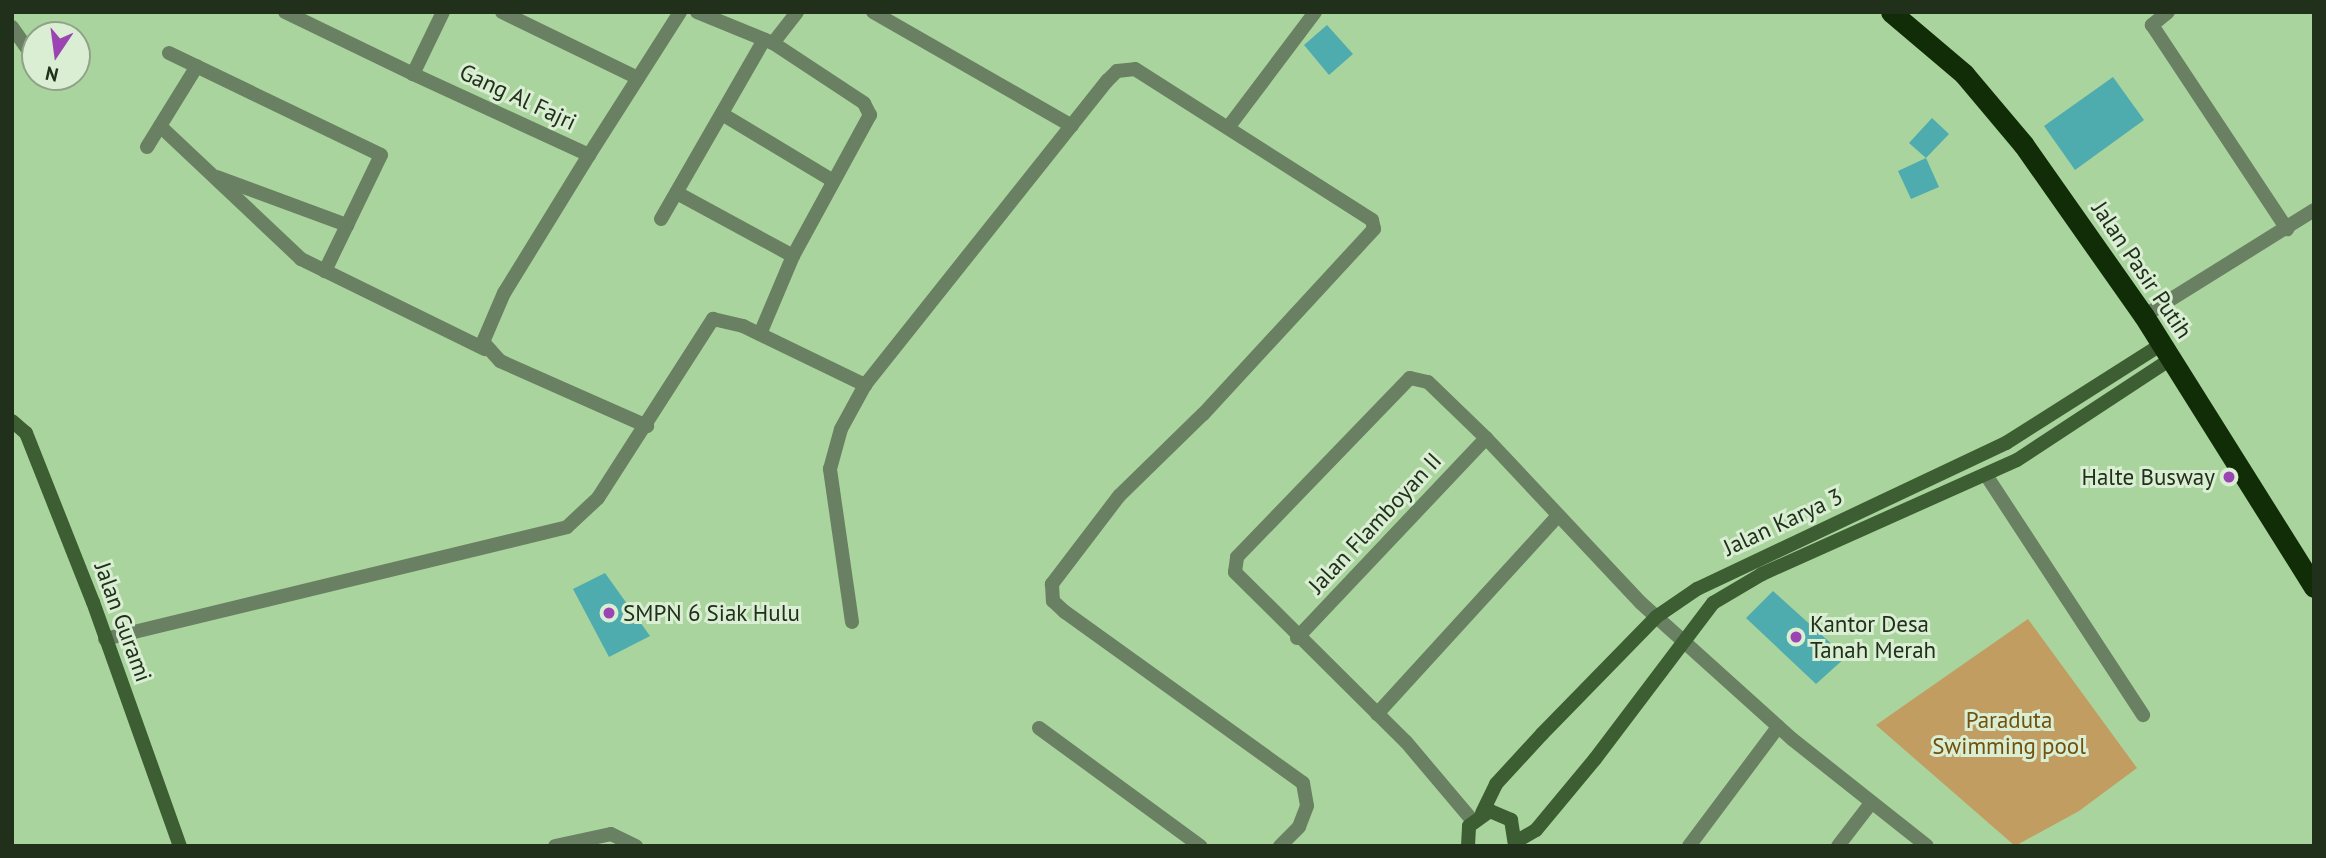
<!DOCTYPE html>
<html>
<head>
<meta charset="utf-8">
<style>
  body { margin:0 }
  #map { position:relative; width:2326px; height:858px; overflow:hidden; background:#aad49d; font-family:"PT Sans",sans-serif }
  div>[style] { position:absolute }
  .green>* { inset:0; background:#c29d62 }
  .building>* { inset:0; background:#4eabae }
  .street>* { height:14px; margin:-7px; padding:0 7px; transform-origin:7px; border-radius:7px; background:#698062 }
  .secondary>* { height:14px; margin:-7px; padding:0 7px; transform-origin:7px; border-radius:7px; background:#3c5e32 }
  .highway>* { height:21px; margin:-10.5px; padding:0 10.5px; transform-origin:10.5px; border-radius:10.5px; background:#112d07 }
  .dots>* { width:19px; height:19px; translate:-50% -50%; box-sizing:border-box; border:4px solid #d9eed2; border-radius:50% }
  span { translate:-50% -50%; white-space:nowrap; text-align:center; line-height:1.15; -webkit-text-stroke:6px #d9eed2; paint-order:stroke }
  .street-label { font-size:23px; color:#20301b }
  .poi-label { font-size:23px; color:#20301b }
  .right { translate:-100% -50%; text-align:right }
  .left { translate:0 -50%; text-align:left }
  .park-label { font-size:23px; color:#72500e }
  .frame { position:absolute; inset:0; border:14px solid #20301b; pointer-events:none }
  .north { position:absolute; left:21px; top:21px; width:70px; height:70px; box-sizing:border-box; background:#d9eed2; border:2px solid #8fa289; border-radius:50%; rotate:193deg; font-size:19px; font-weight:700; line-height:28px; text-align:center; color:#20301b }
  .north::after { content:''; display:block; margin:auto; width:24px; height:32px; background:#9b45b2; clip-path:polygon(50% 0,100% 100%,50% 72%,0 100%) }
</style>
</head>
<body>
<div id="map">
  <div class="green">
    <div style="clip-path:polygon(2028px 619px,2137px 768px,2079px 811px,2015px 846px,1876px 725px)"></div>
  </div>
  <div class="building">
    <div style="clip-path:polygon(1327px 25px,1353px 54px,1329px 75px,1304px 45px)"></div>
    <div style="clip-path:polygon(2113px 77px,2144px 120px,2075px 170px,2044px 126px)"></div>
    <div style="clip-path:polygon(1932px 118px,1949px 134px,1926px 158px,1909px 143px)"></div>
    <div style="clip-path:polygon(1926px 158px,1939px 187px,1911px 199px,1898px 171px)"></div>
    <div style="clip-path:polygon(605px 573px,650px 636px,609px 657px,573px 589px)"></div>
    <div style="clip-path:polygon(1773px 591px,1846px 657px,1816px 684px,1746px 618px)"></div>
  </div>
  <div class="street">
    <div style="left:285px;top:12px;width:142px;rotate:25.8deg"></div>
    <div style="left:443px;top:12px;width:69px;rotate:115.8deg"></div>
    <div style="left:413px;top:74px;width:194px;rotate:24.7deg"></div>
    <div style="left:589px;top:155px;width:169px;rotate:-57.5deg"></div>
    <div style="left:502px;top:12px;width:151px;rotate:25.9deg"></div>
    <div style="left:697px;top:12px;width:82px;rotate:22.2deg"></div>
    <div style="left:773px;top:43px;width:39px;rotate:-52deg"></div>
    <div style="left:873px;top:12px;width:229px;rotate:29.8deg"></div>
    <div style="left:2168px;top:12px;width:21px;rotate:141deg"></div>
    <div style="left:2152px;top:25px;width:245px;rotate:56.5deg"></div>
    <div style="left:12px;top:27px;width:33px;rotate:55deg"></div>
    <div style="left:169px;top:53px;width:235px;rotate:25.7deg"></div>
    <div style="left:381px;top:155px;width:129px;rotate:115.8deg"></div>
    <div style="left:722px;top:114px;width:128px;rotate:31deg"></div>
    <div style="left:1230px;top:125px;width:141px;rotate:-53deg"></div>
    <div style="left:160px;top:126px;width:194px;rotate:43.3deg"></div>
    <div style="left:301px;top:259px;width:205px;rotate:26.1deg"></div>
    <div style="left:147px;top:147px;width:95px;rotate:-58.3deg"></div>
    <div style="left:589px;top:155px;width:162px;rotate:121.6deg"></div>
    <div style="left:504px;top:293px;width:53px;rotate:113.2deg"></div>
    <div style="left:483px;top:342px;width:25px;rotate:48deg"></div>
    <div style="left:500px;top:361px;width:161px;rotate:23.9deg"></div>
    <div style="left:217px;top:177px;width:139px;rotate:20.3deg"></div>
    <div style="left:677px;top:193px;width:132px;rotate:28.5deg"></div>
    <div style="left:661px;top:219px;width:207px;rotate:-60.1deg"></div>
    <div style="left:2144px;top:316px;width:200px;rotate:-31.9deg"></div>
    <div style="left:760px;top:334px;width:85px;rotate:-67.1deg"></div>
    <div style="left:793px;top:256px;width:161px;rotate:-61.4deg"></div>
    <div style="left:870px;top:115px;width:13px;rotate:-117deg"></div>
    <div style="left:864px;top:103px;width:109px;rotate:-146.6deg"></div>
    <div style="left:1986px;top:475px;width:287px;rotate:56.8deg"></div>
    <div style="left:852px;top:622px;width:155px;rotate:-98.2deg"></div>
    <div style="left:830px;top:469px;width:41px;rotate:-74.6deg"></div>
    <div style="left:841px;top:429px;width:50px;rotate:-61.4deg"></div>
    <div style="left:1297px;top:638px;width:275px;rotate:-46.6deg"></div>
    <div style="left:105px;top:639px;width:475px;rotate:-13.6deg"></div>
    <div style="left:567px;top:527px;width:42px;rotate:-43.1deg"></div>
    <div style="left:598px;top:498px;width:213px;rotate:-57.3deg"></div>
    <div style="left:713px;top:319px;width:31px;rotate:13deg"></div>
    <div style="left:743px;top:326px;width:136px;rotate:25.8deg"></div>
    <div style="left:865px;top:385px;width:389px;rotate:-51.5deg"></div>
    <div style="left:1107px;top:81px;width:14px;rotate:-45deg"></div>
    <div style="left:1117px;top:71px;width:18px;rotate:-6deg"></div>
    <div style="left:1135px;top:69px;width:281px;rotate:32.5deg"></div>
    <div style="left:1372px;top:220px;width:9px;rotate:77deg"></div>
    <div style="left:1374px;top:229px;width:252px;rotate:132.7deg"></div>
    <div style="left:1203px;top:414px;width:117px;rotate:135.7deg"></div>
    <div style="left:1119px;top:496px;width:111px;rotate:127.3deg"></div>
    <div style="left:1052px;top:584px;width:17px;rotate:87deg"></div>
    <div style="left:1053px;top:601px;width:16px;rotate:43deg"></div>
    <div style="left:1065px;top:612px;width:293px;rotate:35.7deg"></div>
    <div style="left:1303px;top:783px;width:23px;rotate:80deg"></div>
    <div style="left:1307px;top:806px;width:22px;rotate:111deg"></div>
    <div style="left:1299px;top:827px;width:27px;rotate:135deg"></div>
    <div style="left:1377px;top:714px;width:267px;rotate:-47.6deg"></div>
    <div style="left:1039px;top:728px;width:200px;rotate:36.2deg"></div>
    <div style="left:1472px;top:820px;width:102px;rotate:-130.2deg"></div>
    <div style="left:1406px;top:742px;width:241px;rotate:-135.2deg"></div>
    <div style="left:1235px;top:572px;width:15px;rotate:-82deg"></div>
    <div style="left:1237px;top:557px;width:249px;rotate:-46deg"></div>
    <div style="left:1410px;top:378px;width:18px;rotate:13deg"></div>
    <div style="left:1428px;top:382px;width:81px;rotate:44deg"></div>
    <div style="left:1486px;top:438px;width:226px;rotate:46.8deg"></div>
    <div style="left:1641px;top:603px;width:203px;rotate:42deg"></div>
    <div style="left:1792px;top:739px;width:172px;rotate:38.4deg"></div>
    <div style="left:555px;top:846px;width:57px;rotate:-12.1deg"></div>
    <div style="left:611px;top:834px;width:28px;rotate:26deg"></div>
    <div style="left:1689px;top:846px;width:149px;rotate:-53.2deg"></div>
    <div style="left:1838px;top:846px;width:54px;rotate:-52.5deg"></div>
  </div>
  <div class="secondary">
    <div style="left:12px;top:421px;width:18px;rotate:41deg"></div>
    <div style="left:26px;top:433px;width:182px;rotate:68.4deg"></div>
    <div style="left:93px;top:602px;width:259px;rotate:70.4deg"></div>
    <div style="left:1482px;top:813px;width:32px;rotate:-64deg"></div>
    <div style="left:1496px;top:784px;width:68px;rotate:-47.4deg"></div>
    <div style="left:1542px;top:734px;width:163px;rotate:-45.7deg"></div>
    <div style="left:1656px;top:617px;width:50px;rotate:-34.3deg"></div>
    <div style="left:1697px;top:589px;width:342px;rotate:-25.3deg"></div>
    <div style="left:2006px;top:443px;width:185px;rotate:-32.4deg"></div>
    <div style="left:1517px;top:841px;width:22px;rotate:-30deg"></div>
    <div style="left:1536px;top:830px;width:92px;rotate:-50.3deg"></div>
    <div style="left:1595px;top:759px;width:196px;rotate:-52.9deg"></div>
    <div style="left:1713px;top:603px;width:57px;rotate:-30.6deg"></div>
    <div style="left:1762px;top:574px;width:279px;rotate:-24.1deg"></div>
    <div style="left:2017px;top:460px;width:184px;rotate:-33.3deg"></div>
    <div style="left:1468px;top:846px;width:20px;rotate:-87deg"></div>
    <div style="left:1469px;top:826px;width:26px;rotate:-36deg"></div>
    <div style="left:1490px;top:811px;width:23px;rotate:23deg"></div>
    <div style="left:1511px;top:820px;width:26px;rotate:81deg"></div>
  </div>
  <div class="highway">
    <div style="left:1891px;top:12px;width:96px;rotate:40.3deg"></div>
    <div style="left:1964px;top:74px;width:92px;rotate:49.9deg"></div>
    <div style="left:2023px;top:144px;width:210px;rotate:54.9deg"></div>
    <div style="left:2144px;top:316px;width:320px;rotate:57.9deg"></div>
  </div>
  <div class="dots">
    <div style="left:2229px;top:477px;background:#9b45b2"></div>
    <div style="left:609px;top:613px;background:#9b45b2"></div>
    <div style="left:1796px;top:637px;background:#9b45b2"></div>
  </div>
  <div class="street-label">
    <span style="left:518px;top:97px;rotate:25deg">Gang Al Fajri</span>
    <span style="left:2142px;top:270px;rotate:56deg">Jalan Pasir Putih</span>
    <span style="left:1783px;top:522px;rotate:-25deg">Jalan Karya 3</span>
    <span style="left:1375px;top:523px;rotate:-47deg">Jalan Flamboyan II</span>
    <span style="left:123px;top:622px;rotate:70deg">Jalan Gurami</span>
  </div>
  <div class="poi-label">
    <span class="right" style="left:2215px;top:477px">Halte Busway</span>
    <span class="left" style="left:623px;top:613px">SMPN 6 Siak Hulu</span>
    <span class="left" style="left:1810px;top:637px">Kantor Desa<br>Tanah Merah</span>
  </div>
  <div class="park-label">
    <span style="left:2009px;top:733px">Paraduta<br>Swimming pool</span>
  </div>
  <div class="frame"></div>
  <div class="north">N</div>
</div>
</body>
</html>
